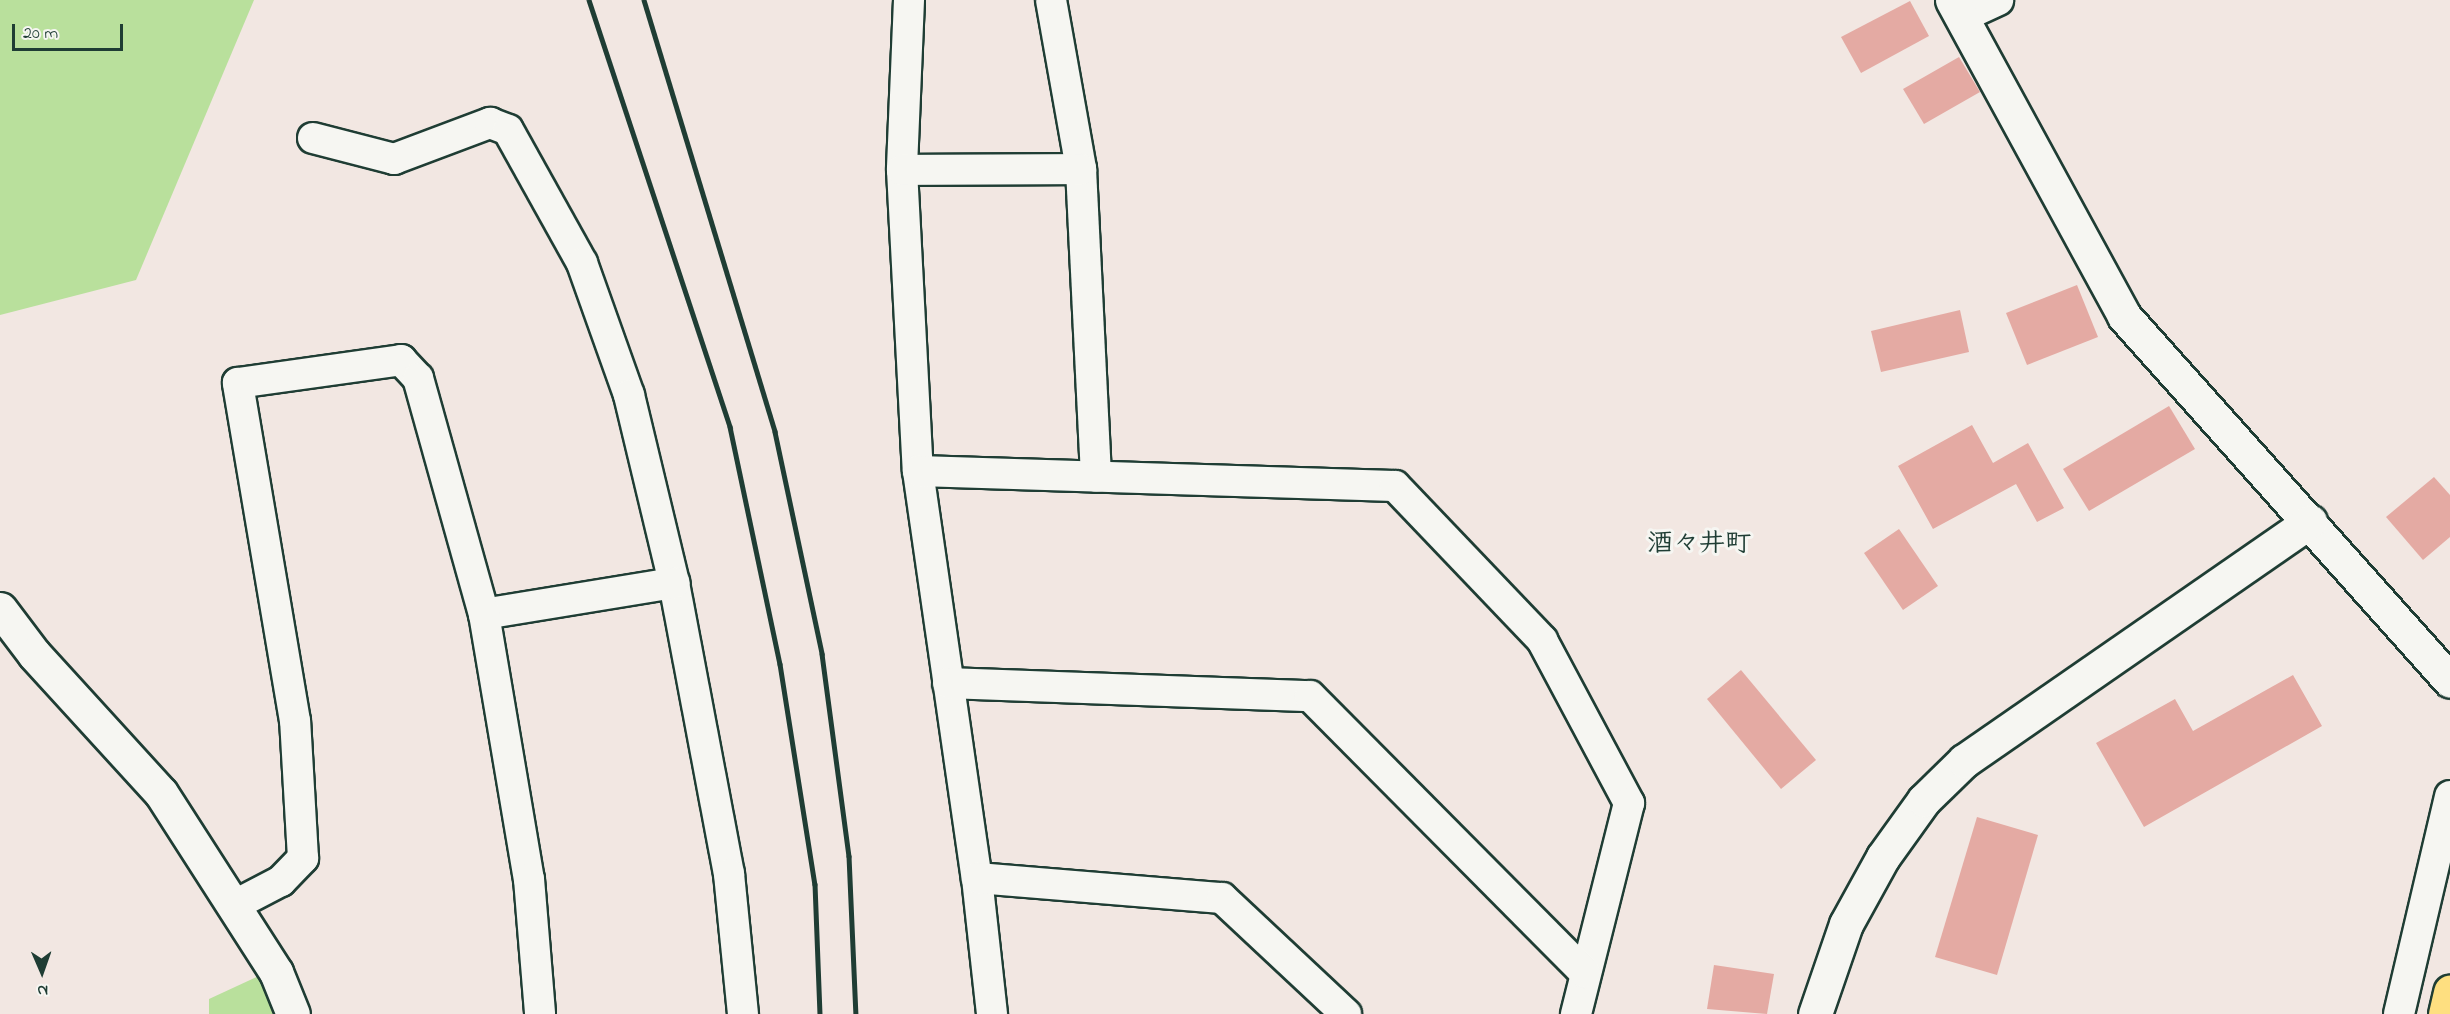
<!DOCTYPE html>
<html>
<head>
<meta charset="utf-8">
<style>
  body { margin:0 }
  #map { position:relative; width:2450px; height:1014px; overflow:hidden; background:#f2e7e2; font-family:"Indie Flower","Klee One",sans-serif }
  div>[style] { position:absolute }
  .green>* { inset:0; background:#b9e09c }
  .building>* { inset:0; background:#e4aaa3 }
  .roads { filter:drop-shadow(2px 0 #1f3d34) drop-shadow(-2px 0 #1f3d34) drop-shadow(0 2px #1f3d34) drop-shadow(0 -2px #1f3d34) }
  .minor>* { height:30px; margin:-15px; padding:0 15px; transform-origin:15px; border-radius:15px; background:#f6f6f2 }
  .tertiary>* { height:33px; margin:-16.5px; padding:0 16.5px; transform-origin:16.5px; border-radius:16.5px; background:#f6f6f2 }
  .trunk>* { height:33px; margin:-16.5px; padding:0 16.5px; transform-origin:16.5px; border-radius:16.5px; background:#fedf80 }
  .rail>* { height:4.5px; margin:-2.25px; padding:0 2.25px; transform-origin:2.25px; border-radius:2.25px; background:#1f3d34 }
  span { translate:-50% -50%; white-space:nowrap; text-align:center; line-height:1.15; -webkit-text-stroke:6px #f6f6f2; paint-order:stroke }
  .district-label { font-size:26px; color:#1f3d34; font-weight:700 }
  .north { position:absolute; left:12px; top:942px; width:60px; height:60px; -webkit-text-stroke:4px #f6f6f2; paint-order:stroke; rotate:178deg; font-size:16px; font-weight:700; line-height:24px; text-align:center; color:#1f3d34 }
  .north::after { content:''; display:block; margin:auto; width:21px; height:27px; background:#1f3d34; clip-path:polygon(50% 0,100% 100%,50% 72%,0 100%) }
  .scale { position:absolute; left:12px; top:24px; width:111px; height:27px; box-sizing:border-box; border:3px solid #1f3d34; border-top:0; padding-left:8px; font-size:18px; line-height:21px; white-space:nowrap; color:#1f3d34; -webkit-text-stroke:4px #f6f6f2; paint-order:stroke }
</style>
</head>
<body>
<div id="map">
  <div class="green">
    <div style="clip-path:polygon(0 0,254px 0,136px 280px,0 315px)"></div>
    <div style="clip-path:polygon(263px 974px,279px 1014px,209px 1014px,209px 999px)"></div>
  </div>
  <div class="building">
    <div style="clip-path:polygon(1910px 1px,1929px 36px,1861px 73px,1841px 37px)"></div>
    <div style="clip-path:polygon(1959px 57px,1980px 92px,1924px 124px,1903px 89px)"></div>
    <div style="clip-path:polygon(2077px 285px,2098px 337px,2027px 365px,2006px 313px)"></div>
    <div style="clip-path:polygon(1960px 310px,1969px 352px,1881px 372px,1871px 331px)"></div>
    <div style="clip-path:polygon(2169px 406px,2195px 449px,2089px 511px,2063px 469px)"></div>
    <div style="clip-path:polygon(1972px 425px,1993px 463px,2028px 443px,2064px 508px,2037px 522px,2016px 484px,1933px 529px,1898px 466px)"></div>
    <div style="clip-path:polygon(2434px 477px,2450px 495px,2450px 537px,2423px 560px,2386px 517px)"></div>
    <div style="clip-path:polygon(1899px 529px,1938px 586px,1903px 610px,1864px 553px)"></div>
    <div style="clip-path:polygon(1741px 670px,1816px 760px,1781px 789px,1707px 699px)"></div>
    <div style="clip-path:polygon(2293px 675px,2322px 726px,2144px 827px,2096px 743px,2175px 699px,2193px 731px)"></div>
    <div style="clip-path:polygon(1977px 817px,2038px 835px,1997px 975px,1935px 957px)"></div>
    <div style="clip-path:polygon(1714px 965px,1774px 974px,1767px 1014px,1707px 1009px)"></div>
  </div>
  <div class="roads">
    <div class="minor">
      <div style="left:909px;top:0;width:170px;rotate:92.4deg"></div>
      <div style="left:902px;top:170px;width:301px;rotate:87deg"></div>
      <div style="left:918px;top:471px;width:411px;rotate:81.8deg"></div>
      <div style="left:977px;top:878px;width:137px;rotate:83.7deg"></div>
      <div style="left:1051px;top:0;width:172px;rotate:79.9deg"></div>
      <div style="left:1081px;top:169px;width:308px;rotate:87.2deg"></div>
      <div style="left:1962px;top:17px;width:40px;rotate:-25deg"></div>
      <div style="left:313px;top:138px;width:84px;rotate:14.5deg"></div>
      <div style="left:394px;top:159px;width:103px;rotate:-20.6deg"></div>
      <div style="left:490px;top:123px;width:19px;rotate:21deg"></div>
      <div style="left:508px;top:130px;width:152px;rotate:60.9deg"></div>
      <div style="left:582px;top:263px;width:140px;rotate:70.4deg"></div>
      <div style="left:629px;top:395px;width:193px;rotate:76.5deg"></div>
      <div style="left:674px;top:583px;width:296px;rotate:79.3deg"></div>
      <div style="left:729px;top:874px;width:141px;rotate:84.3deg"></div>
      <div style="left:902px;top:170px;width:179px;rotate:-0.3deg"></div>
      <div style="left:918px;top:471px;width:477px;rotate:1.8deg"></div>
      <div style="left:1395px;top:486px;width:213px;rotate:46.3deg"></div>
      <div style="left:1542px;top:640px;width:185px;rotate:61.9deg"></div>
      <div style="left:1629px;top:803px;width:218px;rotate:104.1deg"></div>
      <div style="left:484px;top:614px;width:193px;rotate:-9.3deg"></div>
      <div style="left:948px;top:683px;width:362px;rotate:2.1deg"></div>
      <div style="left:1310px;top:696px;width:390px;rotate:45.2deg"></div>
      <div style="left:977px;top:878px;width:246px;rotate:4.7deg"></div>
      <div style="left:1222px;top:898px;width:170px;rotate:43.1deg"></div>
      <div style="left:233px;top:906px;width:54px;rotate:-27.5deg"></div>
      <div style="left:281px;top:881px;width:32px;rotate:-46deg"></div>
      <div style="left:303px;top:858px;width:137px;rotate:-93.3deg"></div>
      <div style="left:295px;top:721px;width:343px;rotate:-99.6deg"></div>
      <div style="left:238px;top:383px;width:165px;rotate:-8deg"></div>
      <div style="left:401px;top:360px;width:25px;rotate:47deg"></div>
      <div style="left:418px;top:378px;width:245px;rotate:74.4deg"></div>
      <div style="left:484px;top:614px;width:269px;rotate:80.4deg"></div>
      <div style="left:529px;top:879px;width:135px;rotate:85.3deg"></div>
      <div style="left:2399px;top:1014px;width:224px;rotate:-76.8deg"></div>
    </div>
    <div class="tertiary">
      <div style="left:1952px;top:0;width:360px;rotate:61.4deg"></div>
      <div style="left:2124px;top:316px;width:489px;rotate:48.2deg"></div>
      <div style="left:0;top:609px;width:56px;rotate:52.9deg"></div>
      <div style="left:34px;top:654px;width:188px;rotate:47.6deg"></div>
      <div style="left:161px;top:793px;width:213px;rotate:57.3deg"></div>
      <div style="left:276px;top:972px;width:45px;rotate:68deg"></div>
      <div style="left:1815px;top:1014px;width:95px;rotate:-71deg"></div>
      <div style="left:1846px;top:924px;width:77px;rotate:-61.1deg"></div>
      <div style="left:1883px;top:857px;width:70px;rotate:-54.3deg"></div>
      <div style="left:1924px;top:800px;width:56px;rotate:-44.3deg"></div>
      <div style="left:1964px;top:761px;width:421px;rotate:-34.7deg"></div>
    </div>
    <div class="trunk">
      <div style="left:2445px;top:1014px;width:23px;rotate:-77deg"></div>
    </div>
  </div>
  <div class="rail">
    <div style="left:589px;top:0;width:450px;rotate:71.7deg"></div>
    <div style="left:730px;top:427px;width:242px;rotate:78.1deg"></div>
    <div style="left:780px;top:664px;width:223px;rotate:81deg"></div>
    <div style="left:815px;top:884px;width:130px;rotate:87.8deg"></div>
    <div style="left:644px;top:0;width:451px;rotate:73.1deg"></div>
    <div style="left:775px;top:432px;width:227px;rotate:78deg"></div>
    <div style="left:822px;top:654px;width:204px;rotate:82.4deg"></div>
    <div style="left:849px;top:856px;width:158px;rotate:87.5deg"></div>
  </div>
  <div class="district-label">
    <span style="left:1699px;top:546px">酒々井町</span>
  </div>
  <div class="north">N</div>
  <div class="scale">20 m</div>
</div>
</body>
</html>
